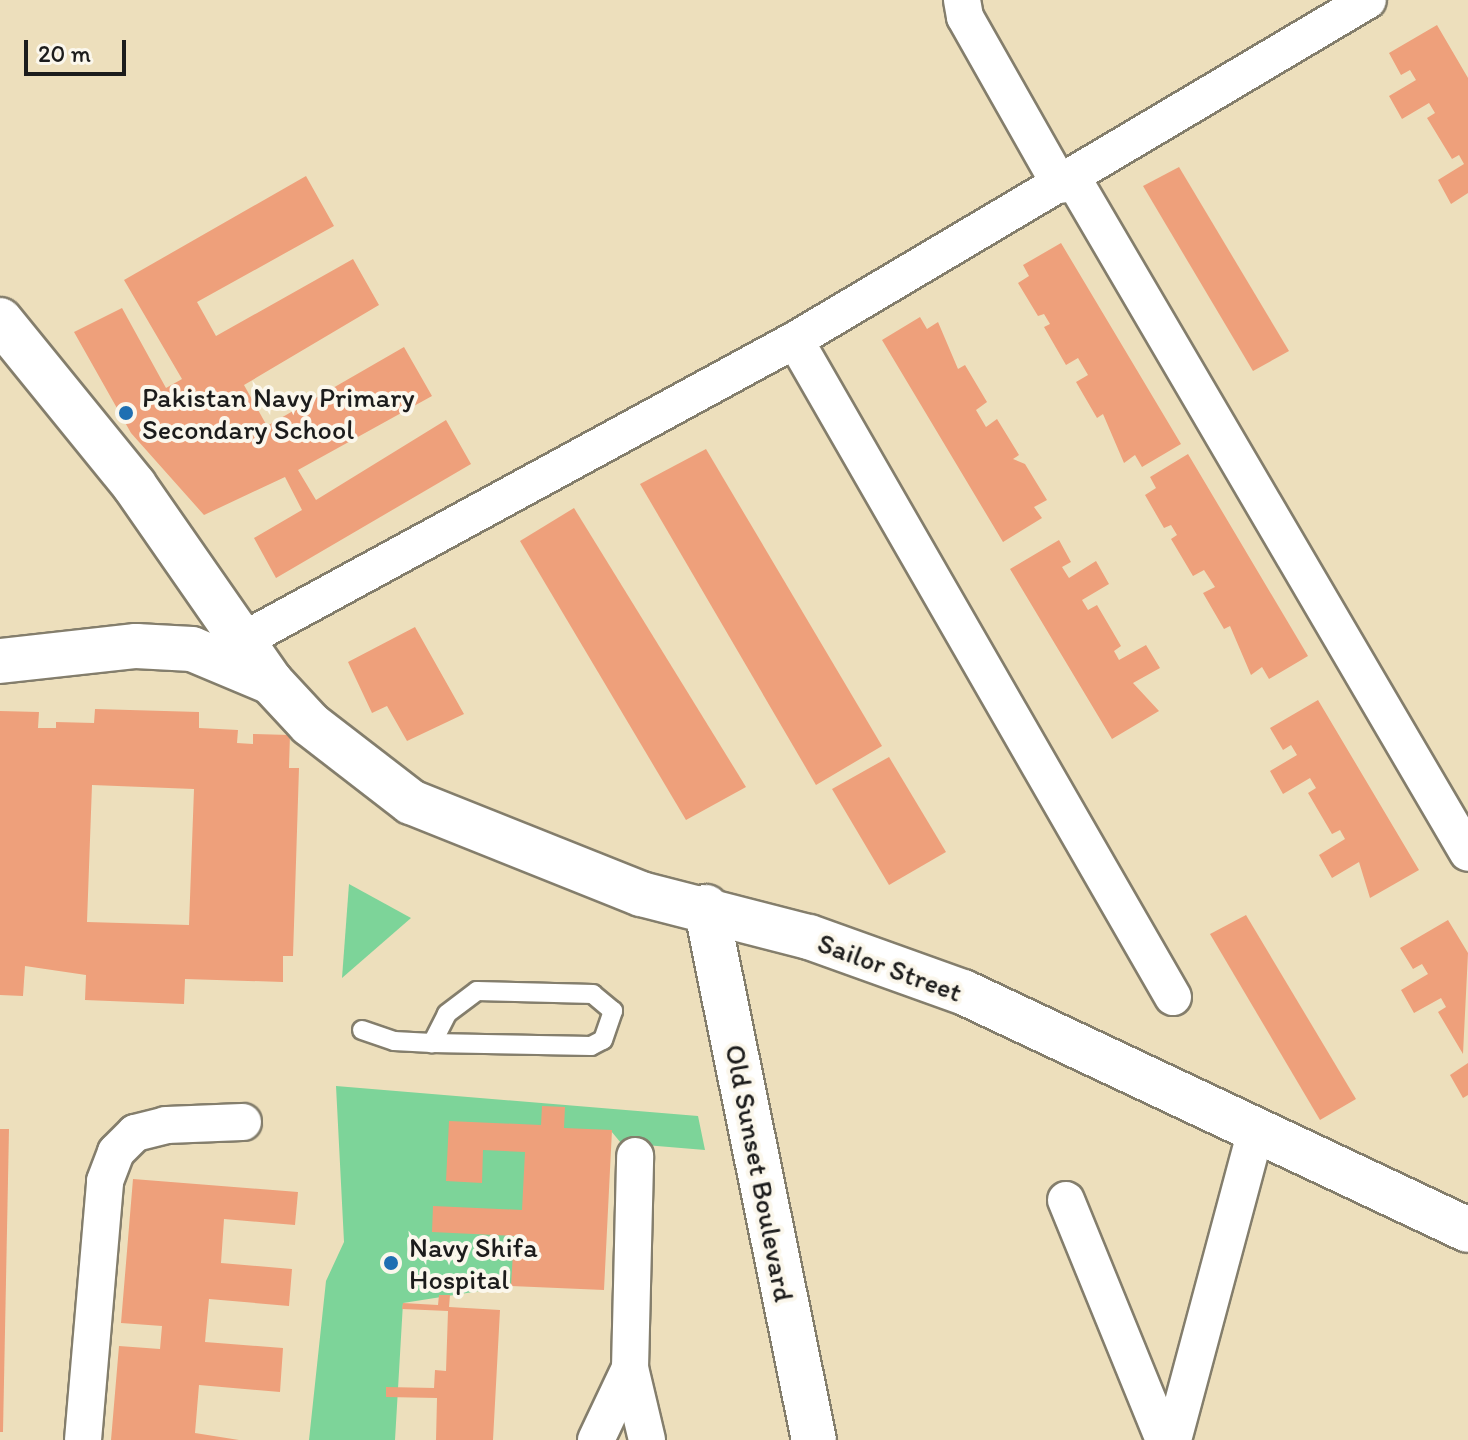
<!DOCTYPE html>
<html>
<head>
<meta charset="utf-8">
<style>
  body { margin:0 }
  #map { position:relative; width:1468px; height:1440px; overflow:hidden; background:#eddfbc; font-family:Itim,sans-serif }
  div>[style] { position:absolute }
  .green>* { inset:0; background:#7dd499 }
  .building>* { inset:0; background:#eea07b }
  .roads { filter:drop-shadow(2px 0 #847e6c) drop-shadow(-2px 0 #847e6c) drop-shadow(0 2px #847e6c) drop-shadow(0 -2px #847e6c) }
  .service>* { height:18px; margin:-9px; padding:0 9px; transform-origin:9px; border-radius:9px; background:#fff }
  .minor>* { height:36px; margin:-18px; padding:0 18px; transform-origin:18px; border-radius:18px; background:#fff }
  .tertiary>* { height:44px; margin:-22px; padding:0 22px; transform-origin:22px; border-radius:22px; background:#fff }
  .dots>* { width:22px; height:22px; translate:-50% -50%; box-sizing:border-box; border:4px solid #fbf7ec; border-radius:50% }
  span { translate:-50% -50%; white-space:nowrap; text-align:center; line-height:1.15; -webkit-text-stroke:8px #fbf7ec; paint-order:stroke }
  .poi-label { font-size:28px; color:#1c1c1c }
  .left { translate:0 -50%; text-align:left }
  .street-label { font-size:28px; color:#1c1c1c }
  .scale { position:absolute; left:24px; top:40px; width:102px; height:36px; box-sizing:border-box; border:4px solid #1c1c1c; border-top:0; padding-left:10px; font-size:24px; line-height:28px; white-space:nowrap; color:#1c1c1c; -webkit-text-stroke:6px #fbf7ec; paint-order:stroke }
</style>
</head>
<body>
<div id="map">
  <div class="green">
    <div style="clip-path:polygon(349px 884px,411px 918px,342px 978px)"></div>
    <div style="clip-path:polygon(336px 1086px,698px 1116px,705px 1150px,621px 1143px,611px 1131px,511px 1286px,403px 1303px,395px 1440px,309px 1440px,326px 1281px,344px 1242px)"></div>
  </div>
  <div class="building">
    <div style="clip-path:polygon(1437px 25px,1468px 78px,1468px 193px,1451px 204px,1438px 180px,1464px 164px,1459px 155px,1452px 159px,1427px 118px,1435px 113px,1429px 103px,1402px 119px,1389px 96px,1416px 80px,1410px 70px,1401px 75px,1389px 53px)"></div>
    <div style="clip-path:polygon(1179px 167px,1289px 351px,1253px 371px,1143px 186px)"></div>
    <div style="clip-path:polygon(306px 176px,334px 226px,197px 302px,216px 336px,353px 259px,379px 305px,244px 385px,267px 426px,404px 347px,432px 396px,298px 470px,316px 500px,446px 420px,471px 464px,276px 578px,254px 538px,302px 510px,285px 477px,204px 515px,131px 433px,74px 332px,122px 308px,166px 388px,182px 379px,124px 280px)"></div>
    <div style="clip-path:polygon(1061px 243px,1181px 444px,1142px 467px,1135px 455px,1124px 463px,1103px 414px,1097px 418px,1076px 382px,1088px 375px,1078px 358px,1066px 365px,1044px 327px,1050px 324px,1044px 314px,1038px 316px,1018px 283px,1029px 276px,1023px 265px)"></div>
    <div style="clip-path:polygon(920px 317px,927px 329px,938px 322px,958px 369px,965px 365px,987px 402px,976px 410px,986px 427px,997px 419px,1019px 455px,1013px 459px,1025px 464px,1047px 500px,1034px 507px,1042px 518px,1003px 542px,882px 340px)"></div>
    <div style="clip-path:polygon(706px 449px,882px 746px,816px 785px,640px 484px)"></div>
    <div style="clip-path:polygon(1188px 454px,1308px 656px,1269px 679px,1262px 667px,1251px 675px,1230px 626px,1224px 629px,1203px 593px,1215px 587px,1204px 570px,1193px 576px,1171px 539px,1177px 535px,1171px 525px,1164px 528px,1145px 495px,1156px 488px,1150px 477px)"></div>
    <div style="clip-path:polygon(574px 508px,746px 787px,686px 820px,520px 541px)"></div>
    <div style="clip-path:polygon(1059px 540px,1071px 562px,1062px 567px,1069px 578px,1096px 561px,1109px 584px,1082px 600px,1088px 610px,1097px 605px,1121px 646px,1114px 651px,1119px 660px,1146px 645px,1160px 668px,1133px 683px,1159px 711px,1112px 739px,1010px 569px)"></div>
    <div style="clip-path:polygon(415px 627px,464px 714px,407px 741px,387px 706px,372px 713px,348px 662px)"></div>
    <div style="clip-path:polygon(1318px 700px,1419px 870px,1370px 898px,1359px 862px,1332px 878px,1319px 855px,1345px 839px,1340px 830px,1332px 834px,1308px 793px,1316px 788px,1310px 778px,1283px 794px,1270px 771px,1297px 755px,1291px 745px,1283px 750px,1270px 728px)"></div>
    <div style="clip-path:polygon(evenodd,95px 709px,199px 712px,199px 728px,238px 730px,237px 743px,253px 744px,253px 734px,290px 735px,289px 768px,299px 768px,293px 956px,283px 956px,283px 982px,185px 979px,184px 1004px,85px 1000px,86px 975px,25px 966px,23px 996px,0 995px,0 711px,39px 712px,38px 728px,56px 728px,56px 722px,94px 723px,95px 709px,92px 785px,194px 789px,189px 925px,87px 922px,92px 785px)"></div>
    <div style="clip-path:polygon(889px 757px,946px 852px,889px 885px,832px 789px)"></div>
    <div style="clip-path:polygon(1246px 915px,1356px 1099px,1320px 1120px,1210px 934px)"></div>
    <div style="clip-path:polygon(1448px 920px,1468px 953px,1463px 1054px,1438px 1012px,1446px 1007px,1441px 998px,1414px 1013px,1401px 990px,1428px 974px,1422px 964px,1413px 969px,1400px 948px)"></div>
    <div style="clip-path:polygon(1468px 1063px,1468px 1095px,1463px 1098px,1450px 1075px)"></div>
    <div style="clip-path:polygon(542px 1106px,565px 1107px,564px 1128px,612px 1130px,604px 1290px,511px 1286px,514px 1236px,432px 1232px,433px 1206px,522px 1210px,525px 1152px,483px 1150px,482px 1183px,446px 1181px,449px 1121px,541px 1125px)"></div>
    <div style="clip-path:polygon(0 1129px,9px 1129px,3px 1432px,0 1432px)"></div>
    <div style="clip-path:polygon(133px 1179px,298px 1192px,295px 1225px,224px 1219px,221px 1263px,292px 1269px,289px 1306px,209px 1299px,205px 1342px,283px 1348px,280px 1392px,199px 1385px,195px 1433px,239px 1440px,111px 1440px,119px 1346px,160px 1349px,162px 1326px,121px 1323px)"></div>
    <div style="clip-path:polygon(439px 1295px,450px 1295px,449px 1307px,500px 1310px,493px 1440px,436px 1440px,437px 1398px,386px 1397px,386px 1387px,434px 1388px,435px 1370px,446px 1371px,448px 1311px,402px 1309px,403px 1303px,438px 1305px)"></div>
  </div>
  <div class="roads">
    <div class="service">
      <div style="left:362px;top:1030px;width:34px;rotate:19deg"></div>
      <div style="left:394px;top:1041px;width:38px;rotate:3deg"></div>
      <div style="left:432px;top:1043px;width:159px;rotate:1.1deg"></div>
      <div style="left:591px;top:1046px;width:13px;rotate:-27deg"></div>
      <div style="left:603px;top:1040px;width:31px;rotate:-71deg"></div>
      <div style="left:613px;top:1011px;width:26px;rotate:-140deg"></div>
      <div style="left:593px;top:994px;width:116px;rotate:-178.5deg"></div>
      <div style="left:477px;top:991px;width:38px;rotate:143deg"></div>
      <div style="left:447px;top:1014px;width:33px;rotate:117deg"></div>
    </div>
    <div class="minor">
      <div style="left:962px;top:0;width:17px;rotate:80deg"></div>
      <div style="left:965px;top:17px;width:193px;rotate:60.5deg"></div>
      <div style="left:1072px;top:177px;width:783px;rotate:59.64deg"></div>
      <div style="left:795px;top:340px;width:758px;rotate:60.09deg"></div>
      <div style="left:247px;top:638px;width:624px;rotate:-28.54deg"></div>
      <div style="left:795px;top:340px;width:666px;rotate:-30.68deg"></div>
      <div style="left:1066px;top:1200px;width:259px;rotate:67.8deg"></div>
      <div style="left:630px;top:1368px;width:74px;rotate:76.7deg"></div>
      <div style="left:83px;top:1440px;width:260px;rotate:-85.1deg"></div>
      <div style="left:105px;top:1181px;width:31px;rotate:-69deg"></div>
      <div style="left:116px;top:1152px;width:27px;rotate:-45deg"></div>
      <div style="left:135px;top:1133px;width:32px;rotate:-14deg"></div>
      <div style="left:166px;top:1125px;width:77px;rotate:-2.2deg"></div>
      <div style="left:596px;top:1440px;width:80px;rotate:-64.7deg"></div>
      <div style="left:630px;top:1368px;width:212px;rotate:-88.6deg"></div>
      <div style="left:1173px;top:1440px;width:321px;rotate:-75deg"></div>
    </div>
    <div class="tertiary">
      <div style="left:0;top:320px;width:213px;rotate:50.9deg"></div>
      <div style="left:134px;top:485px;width:240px;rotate:55.2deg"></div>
      <div style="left:271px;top:682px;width:57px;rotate:47.1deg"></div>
      <div style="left:310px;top:724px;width:128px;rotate:37.7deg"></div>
      <div style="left:411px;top:802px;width:248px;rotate:21.8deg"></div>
      <div style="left:641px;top:894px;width:173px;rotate:14.4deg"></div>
      <div style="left:809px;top:937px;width:164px;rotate:19.7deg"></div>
      <div style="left:963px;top:992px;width:558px;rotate:25.23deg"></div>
      <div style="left:0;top:661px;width:137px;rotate:-6.3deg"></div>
      <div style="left:136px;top:646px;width:56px;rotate:3.1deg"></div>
      <div style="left:192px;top:649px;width:86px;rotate:22.7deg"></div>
      <div style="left:706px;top:907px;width:544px;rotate:78.55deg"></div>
    </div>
  </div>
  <div class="dots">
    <div style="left:126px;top:413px;background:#1f6fb2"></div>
    <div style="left:391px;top:1263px;background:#1f6fb2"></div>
  </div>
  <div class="poi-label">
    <span class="left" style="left:142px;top:413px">Pakistan Navy Primary<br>Secondary School</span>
    <span class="left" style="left:409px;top:1263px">Navy Shifa<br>Hospital</span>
  </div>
  <div class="street-label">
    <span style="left:890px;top:967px;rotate:20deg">Sailor Street</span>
    <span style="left:760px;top:1173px;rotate:79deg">Old Sunset Boulevard</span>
  </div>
  <div class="scale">20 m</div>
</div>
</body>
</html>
